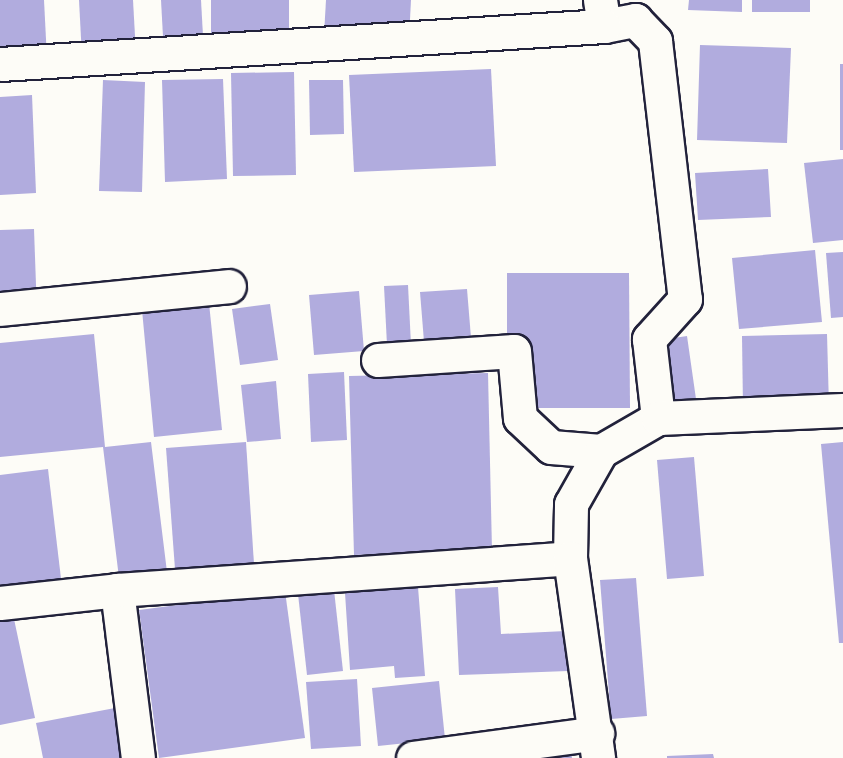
<!DOCTYPE html>
<html>
<head>
<meta charset="utf-8">
<style>
  body { margin:0 }
  #map { position:relative; width:843px; height:758px; overflow:hidden; background:#fdfcf7; font-family:"Comic Neue",sans-serif }
  div>[style] { position:absolute }
  .building>* { inset:0; background:#b1acde }
  .roads { filter:drop-shadow(2px 0 #22223b) drop-shadow(-2px 0 #22223b) drop-shadow(0 2px #22223b) drop-shadow(0 -2px #22223b) }
  .street>* { height:33px; margin:-16.5px; padding:0 16.5px; transform-origin:16.5px; border-radius:16.5px; background:#fdfcf7 }
  .secondary>* { height:33px; margin:-16.5px; padding:0 16.5px; transform-origin:16.5px; border-radius:16.5px; background:#fdfcf7 }
  span { translate:-50% -50%; white-space:nowrap; text-align:center; line-height:1.15; -webkit-text-stroke:6px #fdfcf7; paint-order:stroke }
</style>
</head>
<body>
<div id="map">
  <div class="building">
    <div style="clip-path:polygon(0 0,44px 0,47px 59px,0 62px)"></div>
    <div style="clip-path:polygon(79px 0,133px 0,136px 54px,82px 57px)"></div>
    <div style="clip-path:polygon(161px 0,201px 0,204px 54px,164px 55px)"></div>
    <div style="clip-path:polygon(211px 0,289px 0,289px 47px,211px 46px)"></div>
    <div style="clip-path:polygon(326px 0,411px 0,408px 57px,323px 52px)"></div>
    <div style="clip-path:polygon(689px 0,742px 0,742px 12px,688px 10px)"></div>
    <div style="clip-path:polygon(752px 0,810px 0,810px 12px,752px 12px)"></div>
    <div style="clip-path:polygon(700px 45px,791px 48px,787px 143px,697px 140px)"></div>
    <div style="clip-path:polygon(840px 64px,843px 64px,843px 150px,840px 150px)"></div>
    <div style="clip-path:polygon(491px 69px,496px 166px,354px 172px,349px 75px)"></div>
    <div style="clip-path:polygon(294px 72px,296px 175px,233px 176px,231px 73px)"></div>
    <div style="clip-path:polygon(223px 79px,227px 179px,165px 182px,162px 80px)"></div>
    <div style="clip-path:polygon(103px 80px,145px 82px,142px 192px,99px 191px)"></div>
    <div style="clip-path:polygon(309px 80px,343px 80px,344px 134px,310px 135px)"></div>
    <div style="clip-path:polygon(32px 95px,36px 193px,0 195px,0 97px)"></div>
    <div style="clip-path:polygon(843px 159px,843px 240px,813px 243px,804px 163px)"></div>
    <div style="clip-path:polygon(768px 169px,771px 217px,698px 220px,695px 173px)"></div>
    <div style="clip-path:polygon(34px 229px,37px 313px,0 315px,0 230px)"></div>
    <div style="clip-path:polygon(815px 250px,822px 322px,739px 329px,732px 258px)"></div>
    <div style="clip-path:polygon(843px 252px,843px 317px,831px 318px,826px 253px)"></div>
    <div style="clip-path:polygon(507px 273px,629px 273px,630px 408px,507px 408px)"></div>
    <div style="clip-path:polygon(408px 285px,411px 345px,387px 345px,384px 286px)"></div>
    <div style="clip-path:polygon(467px 289px,472px 350px,425px 354px,420px 292px)"></div>
    <div style="clip-path:polygon(359px 291px,364px 351px,314px 355px,309px 295px)"></div>
    <div style="clip-path:polygon(209px 303px,222px 430px,154px 437px,142px 310px)"></div>
    <div style="clip-path:polygon(270px 304px,278px 360px,240px 365px,232px 309px)"></div>
    <div style="clip-path:polygon(94px 334px,105px 447px,151px 442px,167px 572px,119px 578px,103px 447px,0 457px,0 343px)"></div>
    <div style="clip-path:polygon(827px 334px,829px 407px,743px 408px,742px 336px)"></div>
    <div style="clip-path:polygon(687px 336px,697px 406px,671px 409px,661px 340px)"></div>
    <div style="clip-path:polygon(344px 372px,347px 440px,311px 442px,308px 374px)"></div>
    <div style="clip-path:polygon(488px 373px,492px 551px,354px 555px,349px 376px)"></div>
    <div style="clip-path:polygon(276px 381px,281px 439px,247px 442px,241px 385px)"></div>
    <div style="clip-path:polygon(246px 442px,254px 564px,175px 569px,166px 448px)"></div>
    <div style="clip-path:polygon(843px 442px,843px 643px,839px 643px,821px 444px)"></div>
    <div style="clip-path:polygon(694px 457px,704px 576px,667px 579px,657px 460px)"></div>
    <div style="clip-path:polygon(48px 469px,62px 587px,0 594px,0 475px)"></div>
    <div style="clip-path:polygon(636px 578px,647px 716px,611px 719px,600px 580px)"></div>
    <div style="clip-path:polygon(418px 587px,425px 676px,395px 678px,394px 666px,350px 670px,345px 593px)"></div>
    <div style="clip-path:polygon(498px 587px,501px 634px,566px 631px,568px 671px,459px 675px,455px 589px)"></div>
    <div style="clip-path:polygon(334px 590px,343px 671px,307px 675px,298px 594px)"></div>
    <div style="clip-path:polygon(285px 591px,305px 738px,159px 758px,139px 610px)"></div>
    <div style="clip-path:polygon(14px 619px,35px 718px,0 725px,0 622px)"></div>
    <div style="clip-path:polygon(357px 679px,361px 746px,311px 749px,306px 682px)"></div>
    <div style="clip-path:polygon(439px 681px,445px 739px,378px 746px,372px 688px)"></div>
    <div style="clip-path:polygon(115px 708px,125px 758px,43px 758px,36px 723px)"></div>
    <div style="clip-path:polygon(571px 753px,572px 758px,538px 758px,537px 756px)"></div>
    <div style="clip-path:polygon(713px 754px,714px 758px,667px 758px,667px 756px)"></div>
  </div>
  <div class="roads">
    <div class="street">
      <div style="left:600px;top:0;width:26px;rotate:81deg"></div>
      <div style="left:604px;top:26px;width:32px;rotate:-11deg"></div>
      <div style="left:635px;top:20px;width:29px;rotate:46deg"></div>
      <div style="left:655px;top:41px;width:260px;rotate:83.4deg"></div>
      <div style="left:685px;top:299px;width:54px;rotate:132deg"></div>
      <div style="left:649px;top:339px;width:80px;rotate:83.5deg"></div>
      <div style="left:0;top:64px;width:605px;rotate:-3.6deg"></div>
      <div style="left:0;top:309px;width:230px;rotate:-5.7deg"></div>
      <div style="left:378px;top:360px;width:136px;rotate:-3.8deg"></div>
      <div style="left:514px;top:351px;width:67px;rotate:84.9deg"></div>
      <div style="left:520px;top:418px;width:42px;rotate:43.1deg"></div>
      <div style="left:551px;top:447px;width:50px;rotate:4.6deg"></div>
      <div style="left:570px;top:558px;width:54px;rotate:-88.9deg"></div>
      <div style="left:571px;top:504px;width:61px;rotate:-60.5deg"></div>
      <div style="left:601px;top:451px;width:66px;rotate:-30.1deg"></div>
      <div style="left:658px;top:418px;width:185px;rotate:-2.5deg"></div>
      <div style="left:117px;top:590px;width:169px;rotate:82.9deg"></div>
      <div style="left:413px;top:758px;width:186px;rotate:-7.7deg"></div>
    </div>
    <div class="secondary">
      <div style="left:0;top:603px;width:118px;rotate:-6.3deg"></div>
      <div style="left:117px;top:590px;width:454px;rotate:-4deg"></div>
      <div style="left:570px;top:558px;width:202px;rotate:82deg"></div>
    </div>
  </div>
</div>
</body>
</html>
